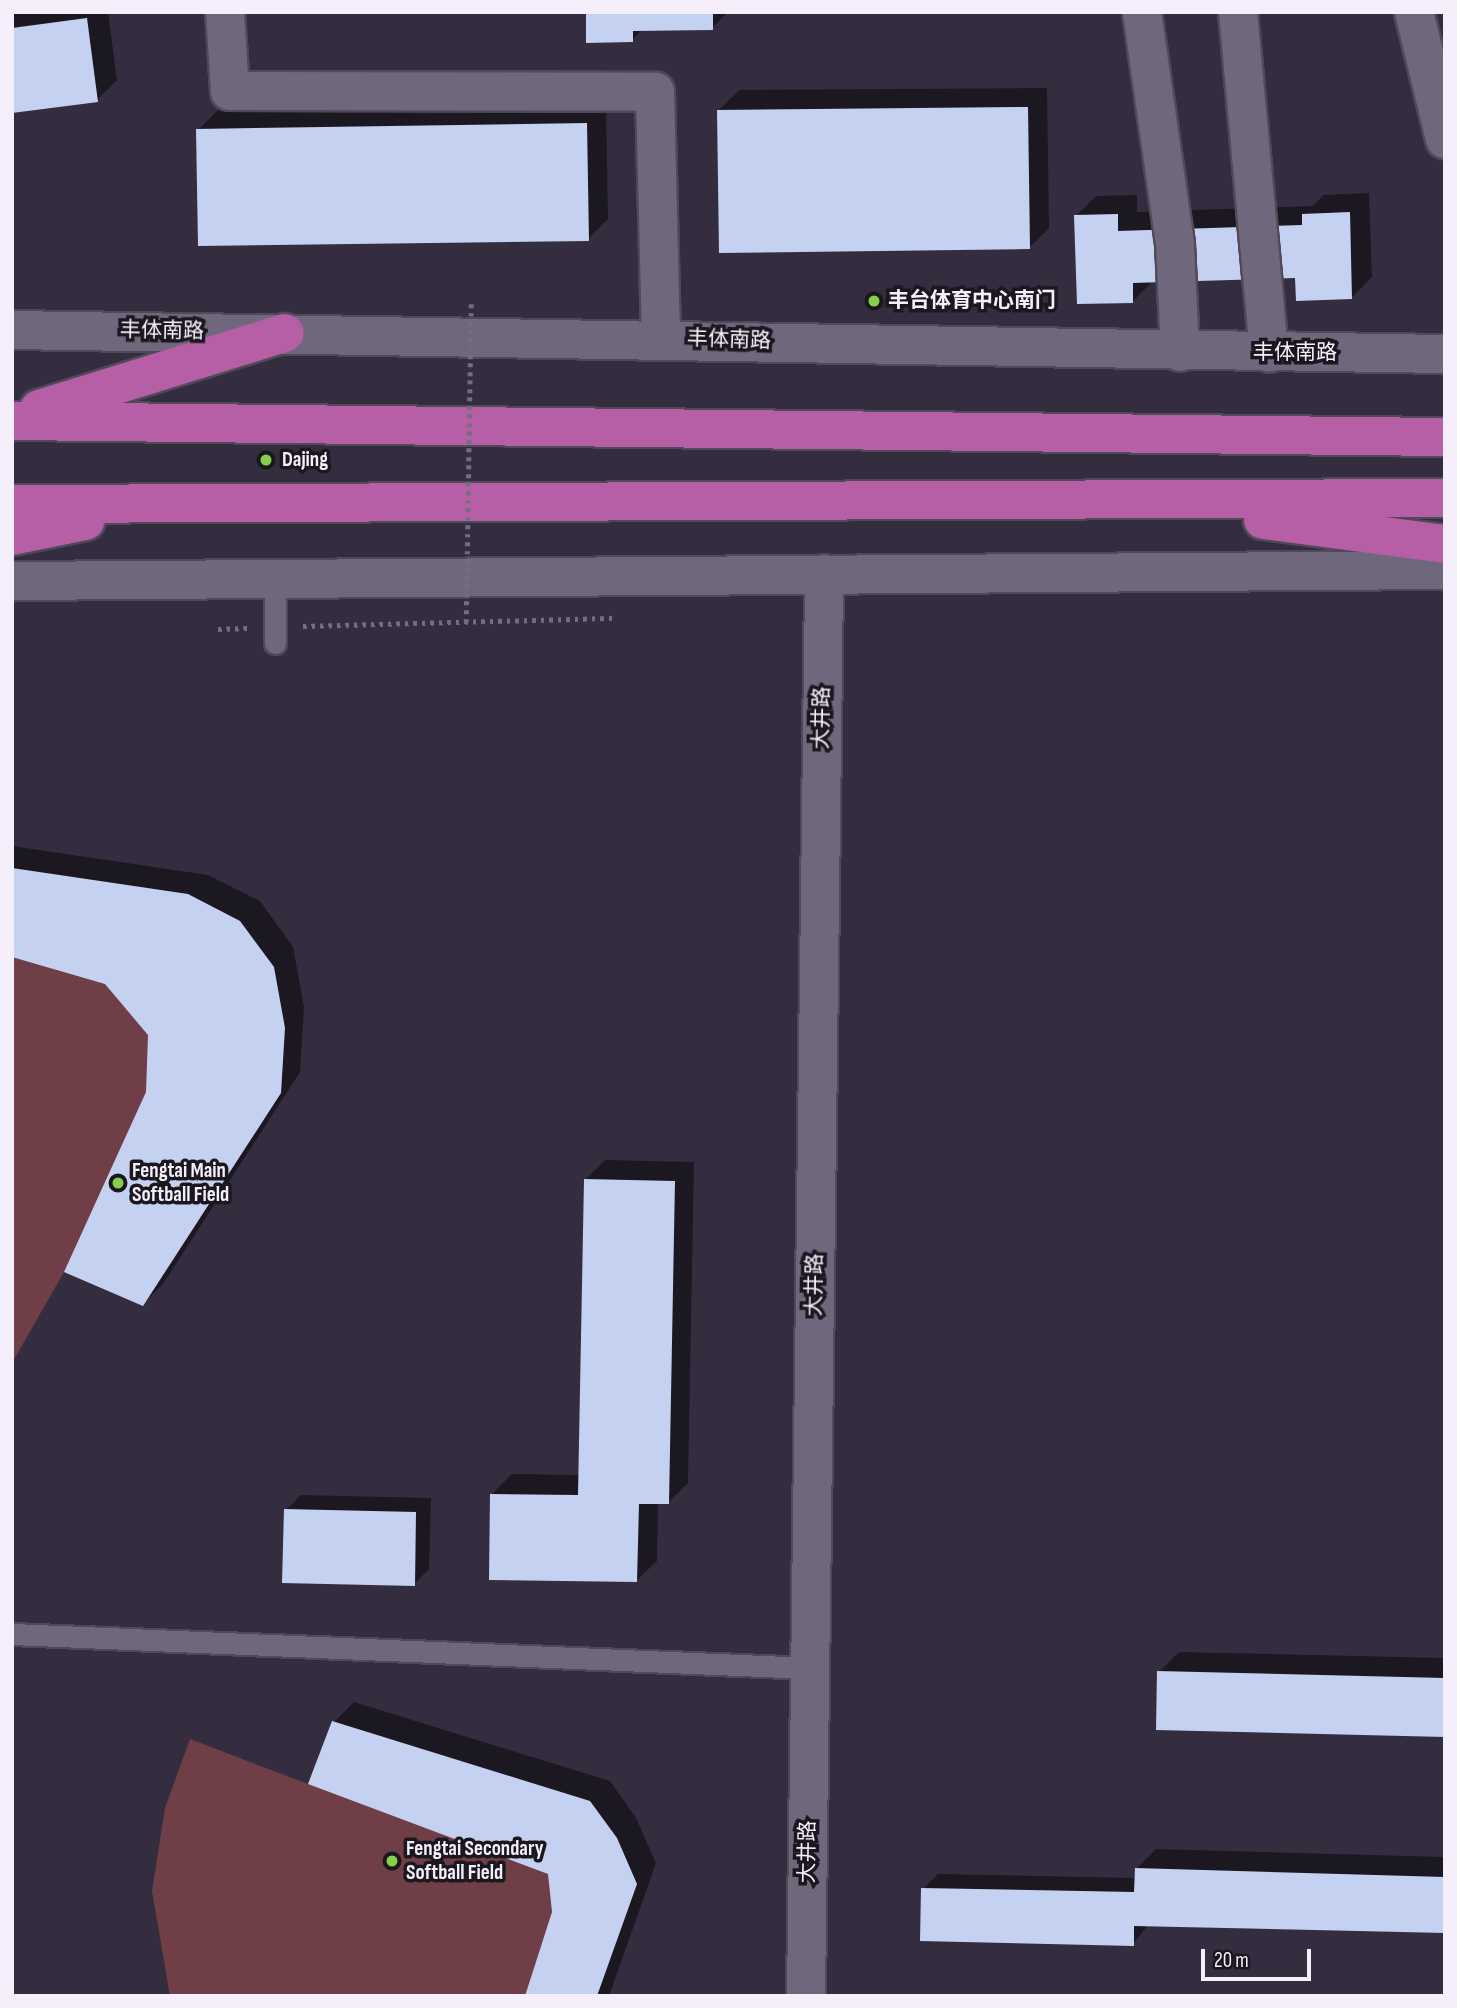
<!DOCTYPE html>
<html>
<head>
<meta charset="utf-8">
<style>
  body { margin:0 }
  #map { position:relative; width:1457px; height:2008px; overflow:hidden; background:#342d3f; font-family:"Sofia Sans Condensed","Noto Sans SC",sans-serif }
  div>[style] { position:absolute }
  .green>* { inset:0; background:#703e46 }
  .shadow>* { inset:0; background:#0007 }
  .building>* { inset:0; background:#c5d1f0 }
  .path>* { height:4.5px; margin-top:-2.25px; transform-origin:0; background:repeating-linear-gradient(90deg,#736d7d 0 3.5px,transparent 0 8.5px) }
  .roads { filter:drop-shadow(2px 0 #504958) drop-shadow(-2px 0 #504958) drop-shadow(0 2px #504958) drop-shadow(0 -2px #504958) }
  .service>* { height:21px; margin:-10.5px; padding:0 10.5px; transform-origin:10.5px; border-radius:10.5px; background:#6f677c }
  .minor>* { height:38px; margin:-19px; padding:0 19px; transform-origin:19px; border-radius:19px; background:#6f677c }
  .tertiary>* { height:38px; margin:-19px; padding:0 19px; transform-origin:19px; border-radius:19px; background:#6f677c }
  .trunk>* { height:38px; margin:-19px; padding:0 19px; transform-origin:19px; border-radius:19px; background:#b65fa6 }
  .path-bridge>* { height:4.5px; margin-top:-2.25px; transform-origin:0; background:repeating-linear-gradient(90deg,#736d7d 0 3.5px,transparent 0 8.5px) }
  .dots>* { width:19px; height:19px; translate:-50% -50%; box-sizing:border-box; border:4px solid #1a171f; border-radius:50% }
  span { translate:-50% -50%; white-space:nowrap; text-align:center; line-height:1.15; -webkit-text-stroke:7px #1a171f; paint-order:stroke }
  .poi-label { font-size:21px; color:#f4effb; font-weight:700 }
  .left { translate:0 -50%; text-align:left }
  .street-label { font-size:21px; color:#f4effb }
  .frame { position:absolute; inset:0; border:14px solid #f4effb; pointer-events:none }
  .scale { position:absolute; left:1201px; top:1949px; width:110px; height:32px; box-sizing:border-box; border:4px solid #f4effb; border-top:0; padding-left:9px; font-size:21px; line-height:24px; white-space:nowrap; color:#f4effb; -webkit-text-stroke:5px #1a171f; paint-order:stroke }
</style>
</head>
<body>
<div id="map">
  <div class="green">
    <div style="clip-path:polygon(12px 868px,188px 894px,240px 921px,274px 967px,285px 1028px,281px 1093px,143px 1306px,64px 1272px,12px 1363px)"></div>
    <div style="clip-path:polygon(332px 1721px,590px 1801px,617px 1838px,637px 1884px,597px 1996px,170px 1996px,152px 1891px,165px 1808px,190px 1739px,308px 1784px)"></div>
  </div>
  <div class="shadow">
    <div style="clip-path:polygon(12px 12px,108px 12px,117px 80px,97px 100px,12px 111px)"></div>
    <div style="clip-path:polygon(588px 12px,727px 12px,727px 13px,712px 28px,643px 29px,632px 40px)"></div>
    <div style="clip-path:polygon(1047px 88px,1049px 228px,1029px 248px,719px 110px,739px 90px)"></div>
    <div style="clip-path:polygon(606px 104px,608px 219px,588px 239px,198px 130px,218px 110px)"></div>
    <div style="clip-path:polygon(1369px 193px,1372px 277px,1352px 297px,1297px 276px,1153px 281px,1133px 301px,1076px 216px,1096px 196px,1137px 195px,1137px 212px,1312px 206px,1324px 195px)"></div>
    <div style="clip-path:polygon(12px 846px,208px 875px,260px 901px,293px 947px,304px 1007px,300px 1072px,163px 1284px,143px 1304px,150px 1034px,106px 982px,12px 955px)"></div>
    <div style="clip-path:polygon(605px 1160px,694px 1162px,688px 1483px,668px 1503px,658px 1502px,657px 1561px,637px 1580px,492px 1494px,512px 1474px,580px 1475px,585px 1180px)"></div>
    <div style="clip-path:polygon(301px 1495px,431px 1498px,429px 1569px,414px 1584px,286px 1510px)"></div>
    <div style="clip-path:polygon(1179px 1652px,1445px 1658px,1445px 1735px,1159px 1672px)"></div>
    <div style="clip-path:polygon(354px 1702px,610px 1781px,636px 1818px,656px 1863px,609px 1996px,527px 1996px,554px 1912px,549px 1873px,334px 1722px)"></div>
    <div style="clip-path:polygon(1156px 1849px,1445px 1857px,1445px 1931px,1148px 1925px,1133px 1944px,923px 1889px,938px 1874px,1136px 1878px,1136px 1869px)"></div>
  </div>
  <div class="building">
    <div style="clip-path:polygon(586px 12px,713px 12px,713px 30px,633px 31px,633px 42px,586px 43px)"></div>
    <div style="clip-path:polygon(87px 18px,98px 102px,12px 113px,12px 28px)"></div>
    <div style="clip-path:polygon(1028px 107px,1030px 249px,719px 253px,717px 110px)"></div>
    <div style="clip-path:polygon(587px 123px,589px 241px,198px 246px,196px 129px)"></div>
    <div style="clip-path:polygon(1350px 212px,1352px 299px,1296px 301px,1295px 278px,1133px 283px,1133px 303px,1077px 304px,1074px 215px,1118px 214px,1118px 231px,1302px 225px,1302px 214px)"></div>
    <div style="clip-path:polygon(12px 868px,188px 894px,240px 921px,274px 967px,285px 1028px,281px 1093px,143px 1306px,64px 1272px,146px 1092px,148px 1035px,105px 984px,12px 957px)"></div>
    <div style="clip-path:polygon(584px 1179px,675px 1181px,669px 1504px,639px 1504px,637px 1582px,489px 1580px,490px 1494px,578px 1495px)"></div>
    <div style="clip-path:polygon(284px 1509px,416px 1512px,415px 1586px,282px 1583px)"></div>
    <div style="clip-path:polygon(1157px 1671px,1445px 1678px,1445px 1737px,1156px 1730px)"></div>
    <div style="clip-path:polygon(332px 1721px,590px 1801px,617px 1838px,637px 1884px,597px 1996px,525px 1996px,552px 1912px,548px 1874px,308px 1784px)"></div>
    <div style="clip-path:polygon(1135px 1868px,1445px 1877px,1445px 1933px,1134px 1926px,1134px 1946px,920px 1941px,921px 1888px,1134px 1892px)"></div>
  </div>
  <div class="path">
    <div style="left:303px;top:626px;width:314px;rotate:-1.5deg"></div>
    <div style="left:218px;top:629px;width:31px;rotate:-2deg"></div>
  </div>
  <div class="roads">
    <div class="service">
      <div style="left:275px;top:643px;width:66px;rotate:-90deg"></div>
      <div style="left:12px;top:1634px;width:799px;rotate:2.44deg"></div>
    </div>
    <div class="minor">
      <div style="left:225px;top:12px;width:79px;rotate:86.4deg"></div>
      <div style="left:230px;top:91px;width:425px;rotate:0.1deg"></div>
      <div style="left:655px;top:92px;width:246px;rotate:88.6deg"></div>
      <div style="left:1142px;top:12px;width:234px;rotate:81.9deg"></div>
      <div style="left:1175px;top:244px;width:108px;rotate:87.3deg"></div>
      <div style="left:1238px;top:12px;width:342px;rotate:84.8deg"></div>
      <div style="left:1414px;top:12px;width:131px;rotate:76.3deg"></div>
    </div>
    <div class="tertiary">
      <div style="left:12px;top:330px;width:1433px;rotate:0.96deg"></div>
      <div style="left:12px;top:581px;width:1433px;rotate:-0.44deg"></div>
      <div style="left:806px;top:1996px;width:1422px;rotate:-89.27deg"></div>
    </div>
    <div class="trunk">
      <div style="left:39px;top:409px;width:257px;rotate:-17.2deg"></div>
      <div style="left:12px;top:421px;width:1433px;rotate:0.64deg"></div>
      <div style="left:12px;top:504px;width:1433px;rotate:-0.24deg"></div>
      <div style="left:1263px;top:520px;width:184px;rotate:7.5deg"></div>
      <div style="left:12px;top:536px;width:75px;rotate:-11.6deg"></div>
    </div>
  </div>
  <div class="path-bridge">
    <div style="left:466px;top:622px;width:319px;rotate:-89.1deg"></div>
  </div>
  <div class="dots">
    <div style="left:874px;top:301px;background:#85cf4c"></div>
    <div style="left:266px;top:460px;background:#85cf4c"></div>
    <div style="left:118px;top:1183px;background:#85cf4c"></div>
    <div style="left:392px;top:1861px;background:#85cf4c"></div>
  </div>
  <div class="poi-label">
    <span class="left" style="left:888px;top:301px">丰台体育中心南门</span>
    <span class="left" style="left:282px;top:460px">Dajing</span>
    <span class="left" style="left:132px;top:1183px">Fengtai Main<br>Softball Field</span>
    <span class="left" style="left:406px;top:1861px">Fengtai Secondary<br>Softball Field</span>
  </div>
  <div class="street-label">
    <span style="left:162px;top:331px;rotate:1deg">丰体南路</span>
    <span style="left:729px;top:340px;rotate:2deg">丰体南路</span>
    <span style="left:1295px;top:353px">丰体南路</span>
    <span style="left:822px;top:718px;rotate:-89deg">大井路</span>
    <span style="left:815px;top:1285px;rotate:-89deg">大井路</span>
    <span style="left:808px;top:1852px;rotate:-89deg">大井路</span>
  </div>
  <div class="frame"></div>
  <div class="scale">20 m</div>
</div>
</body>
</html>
